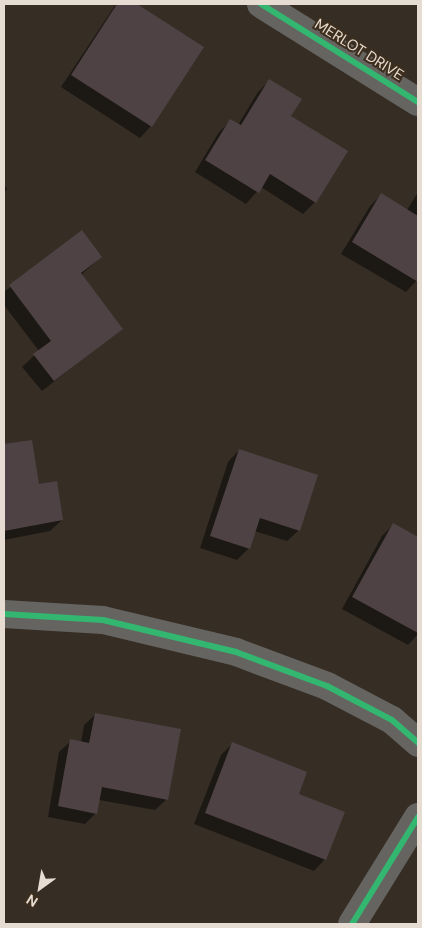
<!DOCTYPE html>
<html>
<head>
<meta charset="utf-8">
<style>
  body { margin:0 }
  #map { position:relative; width:422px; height:928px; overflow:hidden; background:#362e25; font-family:"DM Sans",sans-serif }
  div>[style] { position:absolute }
  .shadow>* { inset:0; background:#0007 }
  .building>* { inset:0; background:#4e4244 }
  .minor>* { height:28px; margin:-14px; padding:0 14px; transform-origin:14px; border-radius:14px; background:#666460 }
  .cycleway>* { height:6px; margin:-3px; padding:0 3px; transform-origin:3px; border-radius:3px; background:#33b770 }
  span { translate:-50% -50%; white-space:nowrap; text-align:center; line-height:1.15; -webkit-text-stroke:4px #3d2e1e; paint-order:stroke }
  .street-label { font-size:15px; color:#e6dcd2 }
  .frame { position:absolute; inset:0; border:5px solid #e6dcd2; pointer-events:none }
  .north { position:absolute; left:15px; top:863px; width:50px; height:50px; -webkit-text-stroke:4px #3d2e1e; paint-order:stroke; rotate:212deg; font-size:14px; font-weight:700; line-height:20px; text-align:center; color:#e6dcd2 }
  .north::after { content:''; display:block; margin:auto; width:18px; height:22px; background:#e6dcd2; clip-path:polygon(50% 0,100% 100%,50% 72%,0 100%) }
</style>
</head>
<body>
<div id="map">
  <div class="shadow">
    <div style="clip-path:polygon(116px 4px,134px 4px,202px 47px,151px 126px,140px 138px,61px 87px)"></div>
    <div style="clip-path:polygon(270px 80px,290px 116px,346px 151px,315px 202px,303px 214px,261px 187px,246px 204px,195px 172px,219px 132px,231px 121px,238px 125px,258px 92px)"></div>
    <div style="clip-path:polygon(4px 186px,7px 188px,4px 194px)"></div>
    <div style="clip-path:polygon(418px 192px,418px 279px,406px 292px,341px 254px,370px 206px,381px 195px,407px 210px)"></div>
    <div style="clip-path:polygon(82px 232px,101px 257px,81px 275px,122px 328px,42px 391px,22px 367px,39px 351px,4px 305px,4px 292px)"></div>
    <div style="clip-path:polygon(31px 441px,38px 486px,62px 520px,50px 531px,4px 540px,4px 446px)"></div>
    <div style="clip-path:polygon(239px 450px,299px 530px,287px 541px,254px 531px,249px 548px,237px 560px,200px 548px,228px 462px)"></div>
    <div style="clip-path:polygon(393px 525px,418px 539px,418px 634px,408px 645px,342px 609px,382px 536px)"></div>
    <div style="clip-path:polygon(96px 714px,167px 799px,155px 810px,99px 800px,96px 813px,85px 824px,48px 817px,59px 752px,71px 741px,81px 743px,84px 725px)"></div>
    <div style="clip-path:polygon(232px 744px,297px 795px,325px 859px,314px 871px,194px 824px,221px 755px)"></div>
  </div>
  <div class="building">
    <div style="clip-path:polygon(117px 4px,137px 4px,204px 47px,152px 127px,71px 75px)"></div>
    <div style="clip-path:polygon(269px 79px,302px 99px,291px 116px,348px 151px,316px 203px,270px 174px,259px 193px,205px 160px,230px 119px,241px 125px)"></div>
    <div style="clip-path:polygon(381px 193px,418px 216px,418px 282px,352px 242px)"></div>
    <div style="clip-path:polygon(82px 230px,102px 257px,81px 273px,123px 329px,54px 381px,33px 354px,51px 341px,9px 285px)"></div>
    <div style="clip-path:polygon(32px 440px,39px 484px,57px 481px,63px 520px,4px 531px,4px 444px)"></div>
    <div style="clip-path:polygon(239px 449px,318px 475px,300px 531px,260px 518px,250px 549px,210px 536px)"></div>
    <div style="clip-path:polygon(393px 523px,418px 537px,418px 633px,352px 597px)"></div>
    <div style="clip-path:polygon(95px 713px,181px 729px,168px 800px,102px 787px,97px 814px,58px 806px,70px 739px,89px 743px)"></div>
    <div style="clip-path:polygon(232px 742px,307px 772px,299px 794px,345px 812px,326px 860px,205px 813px)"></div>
  </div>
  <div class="minor">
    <div style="left:261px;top:4px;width:185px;rotate:32deg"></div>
    <div style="left:4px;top:614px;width:99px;rotate:3.5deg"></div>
    <div style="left:103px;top:620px;width:137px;rotate:13.5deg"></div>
    <div style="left:236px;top:652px;width:97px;rotate:20.5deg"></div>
    <div style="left:327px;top:686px;width:73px;rotate:27.6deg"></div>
    <div style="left:392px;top:720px;width:35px;rotate:41deg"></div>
    <div style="left:352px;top:924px;width:126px;rotate:-58.3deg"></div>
  </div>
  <div class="cycleway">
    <div style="left:261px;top:4px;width:185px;rotate:32deg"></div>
    <div style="left:4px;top:614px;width:99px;rotate:3.5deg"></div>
    <div style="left:103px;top:620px;width:137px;rotate:13.5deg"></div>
    <div style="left:236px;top:652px;width:97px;rotate:20.5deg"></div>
    <div style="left:327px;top:686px;width:73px;rotate:27.6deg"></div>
    <div style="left:392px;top:720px;width:35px;rotate:41deg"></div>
    <div style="left:352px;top:924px;width:126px;rotate:-58.3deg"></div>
  </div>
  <div class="street-label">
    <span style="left:359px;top:50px;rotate:32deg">MERLOT DRIVE</span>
  </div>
  <div class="frame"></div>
  <div class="north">N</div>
</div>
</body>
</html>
